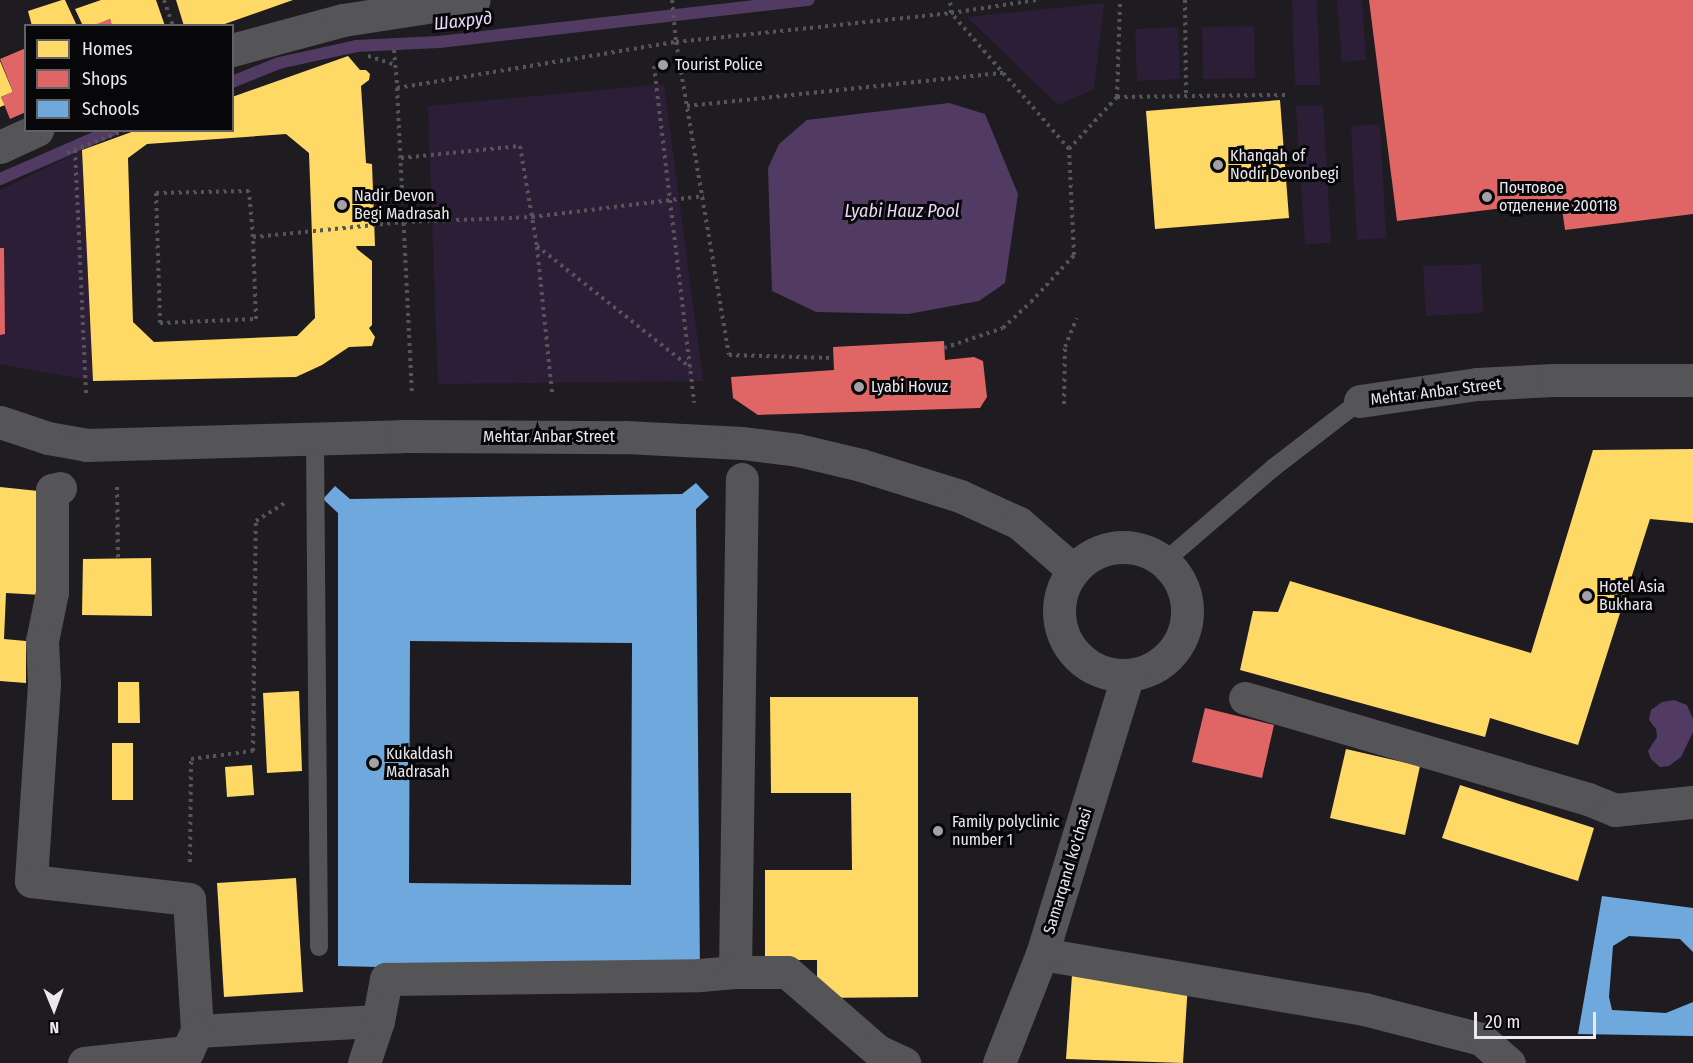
<!DOCTYPE html>
<html>
<head>
<meta charset="utf-8">
<style>
  body { margin:0 }
  #map { position:relative; width:1693px; height:1063px; overflow:hidden; background:#1e1c20; font-family:"Fira Sans Condensed",sans-serif }
  div>[style] { position:absolute }
  .green>* { inset:0; background:#2c1e36 }
  .water>* { inset:0; background:#513b63 }
  .homes>* { inset:0; background:#ffd966 }
  .shops>* { inset:0; background:#e06666 }
  .schools>* { inset:0; background:#6fa8dc }
  .stream>* { height:12px; margin:-6px; padding:0 6px; transform-origin:6px; border-radius:6px; background:#513b63 }
  .path>* { height:4px; margin-top:-2px; transform-origin:0; background:repeating-linear-gradient(90deg,#555456 0 3px,transparent 0 7.5px) }
  .lane>* { height:18px; margin:-9px; padding:0 9px; transform-origin:9px; border-radius:9px; background:#555456 }
  .street>* { height:33px; margin:-16.5px; padding:0 16.5px; transform-origin:16.5px; border-radius:16.5px; background:#555456 }
  .secondary>* { height:33px; margin:-16.5px; padding:0 16.5px; transform-origin:16.5px; border-radius:16.5px; background:#555456 }
  .secondary>.ring { margin:-16.5px; padding:0; box-sizing:content-box; background:none; border:33px solid #555456; border-radius:50% }
  .dots>* { width:16px; height:16px; translate:-50% -50%; box-sizing:border-box; border:3px solid #070609; border-radius:50% }
  span { translate:-50% -50%; white-space:nowrap; text-align:center; line-height:1.15; -webkit-text-stroke:6px #070609; paint-order:stroke }
  .poi-label { font-size:16px; color:#ebe9ee }
  .left { translate:0 -50%; text-align:left }
  .street-label { font-size:16px; color:#ebe9ee }
  .water-label { font-size:18px; color:#eadbf8; font-style:italic }
  .legend { position:absolute; left:24px; top:24px; width:210px; height:108px; box-sizing:border-box; background:#070609; border:2px solid #626165; margin:0; padding:8px 10px; list-style:none; font-size:18px; color:#ebe9ee }
  .legend li { display:flex; align-items:center; gap:12px; height:30px }
  .legend b { width:30px; border:2px solid #626165 }
  .north { position:absolute; left:24px; top:979px; width:60px; height:60px; -webkit-text-stroke:4px #070609; paint-order:stroke; rotate:179deg; font-size:16px; font-weight:700; line-height:24px; text-align:center; color:#ebe9ee }
  .north::after { content:''; display:block; margin:auto; width:21px; height:27px; background:#ebe9ee; clip-path:polygon(50% 0,100% 100%,50% 72%,0 100%) }
  .scale { position:absolute; left:1474px; top:1012px; width:122px; height:27px; box-sizing:border-box; border:3px solid #ebe9ee; border-top:0; padding-left:8px; font-size:18px; line-height:21px; white-space:nowrap; color:#ebe9ee; -webkit-text-stroke:4px #070609; paint-order:stroke }
</style>
</head>
<body>
<div id="map">
  <div class="green">
    <div style="clip-path:polygon(1292px 0,1317px 0,1320px 85px,1295px 85px)"></div>
    <div style="clip-path:polygon(1337px 0,1362px 0,1366px 60px,1342px 62px)"></div>
    <div style="clip-path:polygon(1104px 3px,1094px 89px,1058px 105px,967px 17px)"></div>
    <div style="clip-path:polygon(1254px 26px,1255px 78px,1203px 79px,1202px 27px)"></div>
    <div style="clip-path:polygon(1178px 27px,1180px 79px,1137px 81px,1135px 29px)"></div>
    <div style="clip-path:polygon(664px 84px,703px 381px,438px 384px,428px 106px)"></div>
    <div style="clip-path:polygon(1323px 105px,1331px 243px,1305px 244px,1296px 106px)"></div>
    <div style="clip-path:polygon(1380px 124px,1386px 238px,1357px 240px,1351px 126px)"></div>
    <div style="clip-path:polygon(82px 150px,93px 381px,0 364px,0 190px)"></div>
    <div style="clip-path:polygon(1481px 264px,1483px 313px,1426px 316px,1423px 266px)"></div>
  </div>
  <div class="water">
    <div style="clip-path:polygon(949px 103px,985px 114px,1018px 194px,1005px 283px,979px 301px,908px 314px,816px 312px,772px 291px,768px 168px,779px 144px,807px 120px)"></div>
    <div style="clip-path:polygon(1674px 700px,1687px 705px,1693px 719px,1693px 732px,1681px 757px,1669px 766px,1660px 767px,1651px 759px,1648px 751px,1657px 737px,1656px 729px,1649px 720px,1651px 710px,1662px 702px)"></div>
  </div>
  <div class="homes">
    <div style="clip-path:polygon(62px 0,65px 0,77px 26px,32px 26px,28px 11px)"></div>
    <div style="clip-path:polygon(101px 0,156px 0,165px 26px,112px 26px,110px 19px,94px 26px,83px 26px,75px 9px)"></div>
    <div style="clip-path:polygon(176px 0,293px 0,219px 26px,184px 26px)"></div>
    <div style="clip-path:polygon(evenodd,348px 56px,360px 70px,366px 70px,370px 74px,369px 80px,361px 86px,366px 163px,372px 164px,375px 246px,356px 246px,357px 249px,372px 261px,372px 325px,369px 328px,375px 337px,372px 346px,349px 347px,322px 365px,296px 377px,93px 381px,82px 150px,137px 130px,232px 130px,232px 97px,348px 56px,286px 134px,309px 153px,315px 318px,297px 336px,154px 342px,133px 322px,128px 158px,147px 144px,286px 134px)"></div>
    <div style="clip-path:polygon(0 61px,13px 92px,1px 97px,5px 105px,0 107px)"></div>
    <div style="clip-path:polygon(1280px 100px,1289px 218px,1155px 229px,1146px 111px)"></div>
    <div style="clip-path:polygon(1693px 449px,1693px 523px,1650px 519px,1578px 745px,1490px 718px,1485px 737px,1240px 670px,1253px 611px,1278px 612px,1290px 581px,1531px 653px,1593px 450px)"></div>
    <div style="clip-path:polygon(0 487px,48px 492px,42px 595px,6px 593px,4px 639px,26px 641px,26px 683px,0 681px)"></div>
    <div style="clip-path:polygon(151px 558px,152px 616px,82px 615px,83px 559px)"></div>
    <div style="clip-path:polygon(118px 682px,139px 682px,140px 723px,118px 723px)"></div>
    <div style="clip-path:polygon(299px 691px,302px 771px,267px 773px,263px 693px)"></div>
    <div style="clip-path:polygon(770px 697px,918px 697px,918px 997px,817px 998px,817px 960px,765px 960px,765px 870px,852px 870px,851px 793px,771px 793px)"></div>
    <div style="clip-path:polygon(112px 743px,133px 743px,133px 800px,112px 800px)"></div>
    <div style="clip-path:polygon(1346px 749px,1420px 766px,1405px 835px,1330px 818px)"></div>
    <div style="clip-path:polygon(252px 765px,254px 795px,227px 797px,225px 767px)"></div>
    <div style="clip-path:polygon(1460px 785px,1594px 828px,1578px 881px,1442px 838px)"></div>
    <div style="clip-path:polygon(296px 878px,303px 992px,224px 997px,217px 883px)"></div>
    <div style="clip-path:polygon(1072px 975px,1188px 983px,1183px 1063px,1066px 1059px)"></div>
  </div>
  <div class="shops">
    <div style="clip-path:polygon(1369px 0,1693px 0,1693px 214px,1565px 230px,1561px 201px,1397px 221px)"></div>
    <div style="clip-path:polygon(110px 19px,112px 26px,95px 26px,94px 25px)"></div>
    <div style="clip-path:polygon(26px 48px,26px 112px,10px 119px,1px 97px,13px 92px,0 59px)"></div>
    <div style="clip-path:polygon(0 248px,4px 248px,5px 334px,0 335px)"></div>
    <div style="clip-path:polygon(944px 341px,945px 360px,974px 357px,983px 361px,987px 397px,980px 408px,758px 415px,733px 398px,731px 377px,834px 370px,833px 347px)"></div>
    <div style="clip-path:polygon(1205px 708px,1274px 725px,1262px 778px,1192px 762px)"></div>
  </div>
  <div class="schools">
    <div style="clip-path:polygon(evenodd,696px 483px,709px 497px,696px 509px,700px 975px,338px 966px,338px 513px,323px 499px,335px 486px,350px 499px,682px 494px,696px 483px,410px 641px,632px 643px,631px 885px,409px 883px,410px 641px)"></div>
    <div style="clip-path:polygon(1602px 896px,1693px 908px,1693px 952px,1680px 939px,1629px 936px,1613px 946px,1609px 997px,1612px 1010px,1666px 1013px,1693px 1002px,1693px 1036px,1578px 1034px)"></div>
  </div>
  <div class="stream">
    <div style="left:232px;top:82px;width:51px;rotate:-22deg"></div>
    <div style="left:279px;top:63px;width:79px;rotate:-12.4deg"></div>
    <div style="left:356px;top:46px;width:83px;rotate:-2.8deg"></div>
    <div style="left:439px;top:42px;width:372px;rotate:-6.5deg"></div>
    <div style="left:0;top:179px;width:122px;rotate:-23.6deg"></div>
  </div>
  <div class="path">
    <div style="left:164px;top:0;width:28px;rotate:71deg"></div>
    <div style="left:672px;top:0;width:42px;rotate:84.6deg"></div>
    <div style="left:676px;top:42px;width:317px;rotate:80.4deg"></div>
    <div style="left:729px;top:355px;width:105px;rotate:1.6deg"></div>
    <div style="left:1185px;top:0;width:96px;rotate:89.4deg"></div>
    <div style="left:394px;top:50px;width:38px;rotate:85deg"></div>
    <div style="left:397px;top:88px;width:283px;rotate:-9.4deg"></div>
    <div style="left:676px;top:42px;width:277px;rotate:-6deg"></div>
    <div style="left:951px;top:13px;width:86px;rotate:-8.7deg"></div>
    <div style="left:368px;top:56px;width:28px;rotate:18deg"></div>
    <div style="left:654px;top:66px;width:339px;rotate:83.2deg"></div>
    <div style="left:397px;top:88px;width:305px;rotate:87.2deg"></div>
    <div style="left:1117px;top:97px;width:171px;rotate:-0.7deg"></div>
    <div style="left:687px;top:106px;width:318px;rotate:-6deg"></div>
    <div style="left:1069px;top:149px;width:71px;rotate:-47.3deg"></div>
    <div style="left:1117px;top:97px;width:97px;rotate:-88.2deg"></div>
    <div style="left:75px;top:150px;width:245px;rotate:87.4deg"></div>
    <div style="left:67px;top:153px;width:62px;rotate:-21.6deg"></div>
    <div style="left:401px;top:158px;width:120px;rotate:-5.8deg"></div>
    <div style="left:520px;top:146px;width:101px;rotate:80.4deg"></div>
    <div style="left:537px;top:246px;width:196px;rotate:38.4deg"></div>
    <div style="left:253px;top:237px;width:46px;rotate:-95deg"></div>
    <div style="left:249px;top:191px;width:93px;rotate:178.8deg"></div>
    <div style="left:156px;top:193px;width:130px;rotate:88.2deg"></div>
    <div style="left:160px;top:323px;width:96px;rotate:-2.4deg"></div>
    <div style="left:256px;top:319px;width:82px;rotate:-92.1deg"></div>
    <div style="left:253px;top:237px;width:152px;rotate:-5.7deg"></div>
    <div style="left:404px;top:222px;width:128px;rotate:-2.2deg"></div>
    <div style="left:532px;top:217px;width:173px;rotate:-7deg"></div>
    <div style="left:537px;top:247px;width:146px;rotate:84.1deg"></div>
    <div style="left:944px;top:348px;width:62px;rotate:-18.7deg"></div>
    <div style="left:1003px;top:328px;width:38px;rotate:-43deg"></div>
    <div style="left:1031px;top:302px;width:64px;rotate:-47.5deg"></div>
    <div style="left:1074px;top:255px;width:106px;rotate:-92.7deg"></div>
    <div style="left:1069px;top:149px;width:180px;rotate:-130.9deg"></div>
    <div style="left:951px;top:13px;width:13px;rotate:-94deg"></div>
    <div style="left:1064px;top:404px;width:57px;rotate:-89deg"></div>
    <div style="left:1065px;top:347px;width:31px;rotate:-68deg"></div>
    <div style="left:117px;top:487px;width:72px;rotate:89.2deg"></div>
    <div style="left:190px;top:862px;width:103px;rotate:-89.4deg"></div>
    <div style="left:191px;top:759px;width:63px;rotate:-7.4deg"></div>
    <div style="left:253px;top:751px;width:230px;rotate:-89.3deg"></div>
    <div style="left:256px;top:521px;width:36px;rotate:-32deg"></div>
  </div>
  <div class="lane">
    <div style="left:315px;top:439px;width:508px;rotate:89.55deg"></div>
    <div style="left:1165px;top:561px;width:143px;rotate:-40.7deg"></div>
    <div style="left:1273px;top:468px;width:110px;rotate:-37.6deg"></div>
  </div>
  <div class="street">
    <div style="left:232px;top:50px;width:115px;rotate:-15.1deg"></div>
    <div style="left:343px;top:20px;width:132px;rotate:-8.7deg"></div>
    <div style="left:0;top:147px;width:41px;rotate:-24.7deg"></div>
    <div style="left:1360px;top:401px;width:118px;rotate:-8.3deg"></div>
    <div style="left:1477px;top:384px;width:76px;rotate:-3deg"></div>
    <div style="left:1553px;top:380px;width:140px"></div>
    <div style="left:60px;top:488px;width:8px;rotate:166deg"></div>
    <div style="left:52px;top:490px;width:102px;rotate:90deg"></div>
    <div style="left:52px;top:592px;width:50px;rotate:101.5deg"></div>
    <div style="left:42px;top:641px;width:43px;rotate:87.3deg"></div>
    <div style="left:44px;top:684px;width:197px;rotate:93.8deg"></div>
    <div style="left:31px;top:881px;width:159px;rotate:6.5deg"></div>
    <div style="left:189px;top:899px;width:132px;rotate:86.5deg"></div>
    <div style="left:197px;top:1031px;width:181px;rotate:-3.2deg"></div>
    <div style="left:1245px;top:698px;width:358px;rotate:16.4deg"></div>
    <div style="left:1588px;top:799px;width:29px;rotate:22deg"></div>
    <div style="left:1615px;top:810px;width:78px;rotate:-5.9deg"></div>
    <div style="left:1042px;top:954px;width:327px;rotate:9.7deg"></div>
    <div style="left:1364px;top:1009px;width:121px;rotate:14.4deg"></div>
    <div style="left:1481px;top:1039px;width:37px;rotate:41deg"></div>
    <div style="left:735px;top:972px;width:493px;rotate:-89.2deg"></div>
    <div style="left:84px;top:1063px;width:104px;rotate:-6.1deg"></div>
    <div style="left:187px;top:1052px;width:23px;rotate:-65deg"></div>
    <div style="left:364px;top:1063px;width:44px;rotate:-71.6deg"></div>
    <div style="left:378px;top:1021px;width:43px;rotate:-79.2deg"></div>
    <div style="left:386px;top:979px;width:314px;rotate:-0.7deg"></div>
    <div style="left:700px;top:975px;width:35px;rotate:-5deg"></div>
    <div style="left:735px;top:972px;width:52px"></div>
    <div style="left:787px;top:972px;width:121px;rotate:41deg"></div>
    <div style="left:878px;top:1051px;width:29px;rotate:25deg"></div>
  </div>
  <div class="secondary">
    <div style="left:0;top:422px;width:51px;rotate:18.4deg"></div>
    <div style="left:48px;top:438px;width:39px;rotate:10deg"></div>
    <div style="left:86px;top:445px;width:316px;rotate:-1.6deg"></div>
    <div style="left:402px;top:436px;width:223px;rotate:0.3deg"></div>
    <div style="left:625px;top:437px;width:117px;rotate:2.9deg"></div>
    <div style="left:742px;top:443px;width:56px;rotate:7.1deg"></div>
    <div style="left:798px;top:450px;width:65px;rotate:13.4deg"></div>
    <div style="left:861px;top:465px;width:104px;rotate:17.4deg"></div>
    <div style="left:960px;top:496px;width:65px;rotate:24.6deg"></div>
    <div style="left:1019px;top:523px;width:70px;rotate:41deg"></div>
    <div class="ring" style="left:1059px;top:547px;width:95px;height:95px"></div>
    <div style="left:999px;top:1063px;width:117px;rotate:-68.5deg"></div>
    <div style="left:1042px;top:954px;width:292px;rotate:-72.9deg"></div>
  </div>
  <div class="dots">
    <div style="left:663px;top:65px;background:#a3a1a6"></div>
    <div style="left:1218px;top:165px;background:#a3a1a6"></div>
    <div style="left:1487px;top:197px;background:#a3a1a6"></div>
    <div style="left:342px;top:205px;background:#a3a1a6"></div>
    <div style="left:859px;top:387px;background:#a3a1a6"></div>
    <div style="left:1587px;top:596px;background:#a3a1a6"></div>
    <div style="left:374px;top:763px;background:#a3a1a6"></div>
    <div style="left:938px;top:831px;background:#a3a1a6"></div>
  </div>
  <div class="poi-label">
    <span class="left" style="left:675px;top:65px">Tourist Police</span>
    <span class="left" style="left:1230px;top:165px">Khanqah of<br>Nodir Devonbegi</span>
    <span class="left" style="left:1499px;top:197px">Почтовое<br>отделение 200118</span>
    <span class="left" style="left:354px;top:205px">Nadir Devon<br>Begi Madrasah</span>
    <span class="left" style="left:871px;top:387px">Lyabi Hovuz</span>
    <span class="left" style="left:1599px;top:596px">Hotel Asia<br>Bukhara</span>
    <span class="left" style="left:386px;top:763px">Kukaldash<br>Madrasah</span>
    <span class="left" style="left:952px;top:831px">Family polyclinic<br>number 1</span>
  </div>
  <div class="street-label">
    <span style="left:1436px;top:392px;rotate:-7deg">Mehtar Anbar Street</span>
    <span style="left:549px;top:437px">Mehtar Anbar Street</span>
    <span style="left:1068px;top:871px;rotate:-73deg">Samarqand ko'chasi</span>
  </div>
  <div class="water-label">
    <span style="left:463px;top:21px;rotate:-6deg">Шахруд</span>
    <span style="left:902px;top:211px">Lyabi Hauz Pool</span>
  </div>
  <ul class="legend">
  <li><b style="height:16px;background:#ffd966"></b>Homes</li>
  <li><b style="height:16px;background:#e06666"></b>Shops</li>
  <li><b style="height:16px;background:#6fa8dc"></b>Schools</li>
  </ul>
  <div class="north">N</div>
  <div class="scale">20 m</div>
</div>
</body>
</html>
